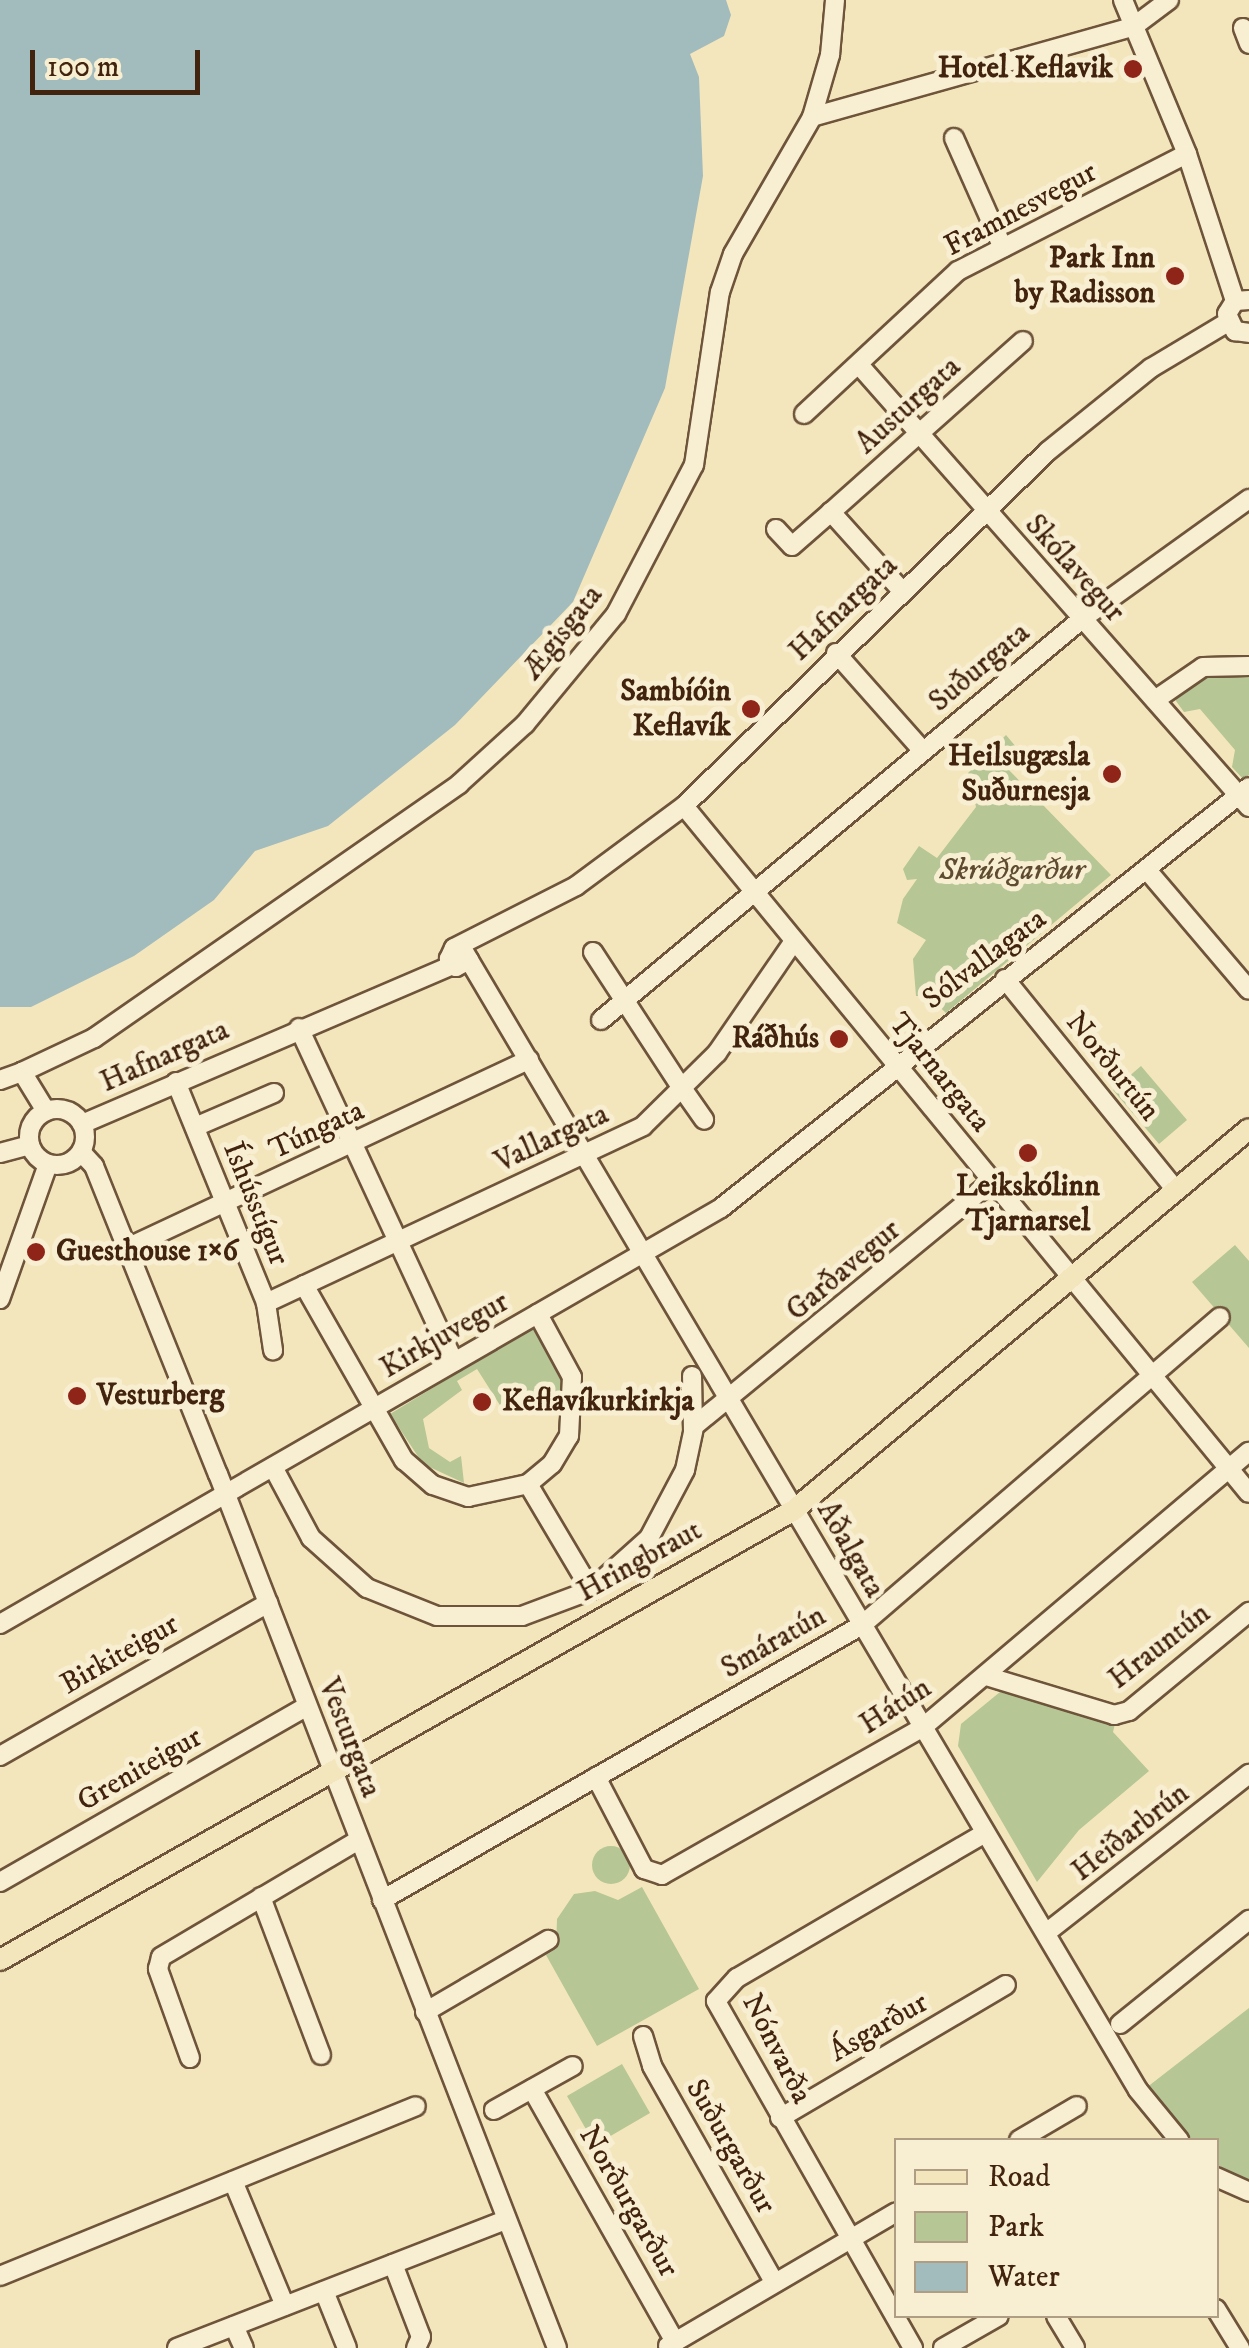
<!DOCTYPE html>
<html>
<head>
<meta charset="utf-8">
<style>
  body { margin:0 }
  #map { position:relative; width:1249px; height:2348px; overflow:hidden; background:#f4e6bc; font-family:"IM FELL DW Pica",serif }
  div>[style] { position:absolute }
  .green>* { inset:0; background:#b6c694 }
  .round { border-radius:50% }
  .water>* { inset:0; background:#a2bcbd }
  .roads { filter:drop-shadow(2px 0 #6e543a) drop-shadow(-2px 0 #6e543a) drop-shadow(0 2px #6e543a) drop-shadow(0 -2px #6e543a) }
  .minor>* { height:18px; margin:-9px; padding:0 9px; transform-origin:9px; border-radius:9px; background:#f8efd3 }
  .minor>.ring { margin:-9px; padding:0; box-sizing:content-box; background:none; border:18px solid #f8efd3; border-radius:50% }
  .major>* { height:20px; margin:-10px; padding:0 10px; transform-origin:10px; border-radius:10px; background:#f4e6bc }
  .dots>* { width:28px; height:28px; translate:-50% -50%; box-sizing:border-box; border:5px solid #f8efd3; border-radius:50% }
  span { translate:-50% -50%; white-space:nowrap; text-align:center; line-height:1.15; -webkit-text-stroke:10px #f8efd3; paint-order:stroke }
  .poi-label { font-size:30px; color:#42230e; font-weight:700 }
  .right { translate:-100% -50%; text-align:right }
  .left { translate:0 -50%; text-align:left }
  .street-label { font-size:30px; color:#42230e }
  .park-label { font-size:30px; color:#5f4c30; font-style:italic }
  .legend { position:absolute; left:894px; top:2138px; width:325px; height:180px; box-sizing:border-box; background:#f8efd3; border:2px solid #af9d84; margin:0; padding:12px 18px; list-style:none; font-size:30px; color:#42230e }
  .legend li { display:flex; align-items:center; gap:20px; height:50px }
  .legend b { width:50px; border:2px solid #af9d84 }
  .scale { position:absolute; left:30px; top:50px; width:170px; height:45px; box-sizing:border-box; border:5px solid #42230e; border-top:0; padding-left:12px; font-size:30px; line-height:35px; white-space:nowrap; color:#42230e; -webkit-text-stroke:8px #f8efd3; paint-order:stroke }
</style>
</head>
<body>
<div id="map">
  <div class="green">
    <div style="clip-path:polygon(1249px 670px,1249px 775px,1243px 779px,1232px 767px,1235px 750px,1200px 709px,1184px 712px,1176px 701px,1177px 692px,1205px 672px)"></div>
    <div style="clip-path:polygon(1006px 735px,1017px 748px,1004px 759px,1006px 767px,1111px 875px,946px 1013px,928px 996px,916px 996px,913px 959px,926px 940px,897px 923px,903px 899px,917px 879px,907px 880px,903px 869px,919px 846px,937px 858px,976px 807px,968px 773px)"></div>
    <div style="clip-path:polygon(1141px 1066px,1187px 1120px,1159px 1144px,1113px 1090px)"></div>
    <div style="clip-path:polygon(1235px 1245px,1249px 1261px,1249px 1348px,1192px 1282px)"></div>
    <div style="clip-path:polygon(534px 1326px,562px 1378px,562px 1416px,548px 1409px,551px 1394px,538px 1392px,505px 1413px,477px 1369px,457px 1381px,462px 1390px,423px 1419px,429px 1448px,450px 1462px,461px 1456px,464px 1483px,423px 1464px,390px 1414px)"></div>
    <div style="clip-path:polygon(1000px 1692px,1115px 1724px,1113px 1732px,1149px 1771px,1079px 1830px,1037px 1882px,958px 1746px,961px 1724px)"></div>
    <div class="round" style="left:592px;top:1846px;width:38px;height:38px"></div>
    <div style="clip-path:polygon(642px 1887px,699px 1989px,597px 2046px,546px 1955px,556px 1949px,557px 1919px,574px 1894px,595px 1891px,618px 1900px)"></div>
    <div style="clip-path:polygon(1249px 2008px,1249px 2183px,1217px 2165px,1216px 2140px,1186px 2140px,1146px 2088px)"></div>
    <div style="clip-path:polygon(622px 2064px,650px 2113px,595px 2145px,567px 2096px)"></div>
  </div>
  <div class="water">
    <div style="clip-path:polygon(0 0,726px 0,731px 15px,724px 36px,690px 54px,699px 77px,703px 176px,665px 388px,573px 602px,455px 725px,328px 826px,255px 851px,214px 900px,134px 956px,31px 1007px,0 1007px)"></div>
  </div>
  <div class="roads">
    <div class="minor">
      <div style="left:1123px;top:0;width:167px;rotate:67.4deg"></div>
      <div style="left:1187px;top:154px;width:155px;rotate:71.9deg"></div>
      <div style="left:1243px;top:28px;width:17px;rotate:69deg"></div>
      <div style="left:812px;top:117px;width:333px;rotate:-15.7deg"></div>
      <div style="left:1133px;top:27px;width:45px;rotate:-36.9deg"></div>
      <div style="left:954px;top:138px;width:120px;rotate:66deg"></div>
      <div style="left:1249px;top:300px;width:14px;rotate:176deg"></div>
      <div style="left:1235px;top:301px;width:15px;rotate:122deg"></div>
      <div style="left:1227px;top:314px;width:19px;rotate:65deg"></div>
      <div style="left:1235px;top:331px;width:14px;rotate:8deg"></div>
      <div style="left:860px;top:366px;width:588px;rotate:48.58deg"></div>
      <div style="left:804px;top:414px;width:210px;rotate:-42.9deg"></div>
      <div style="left:958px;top:271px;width:257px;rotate:-27.1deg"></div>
      <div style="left:776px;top:529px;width:23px;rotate:47deg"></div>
      <div style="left:792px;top:546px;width:52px;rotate:-41.1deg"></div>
      <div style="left:903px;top:592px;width:108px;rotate:-132deg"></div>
      <div style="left:831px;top:512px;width:257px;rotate:-41.7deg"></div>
      <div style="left:836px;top:653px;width:131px;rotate:48.4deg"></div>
      <div style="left:1155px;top:700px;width:58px;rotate:-34.5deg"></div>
      <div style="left:1203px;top:667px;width:46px;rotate:-1.2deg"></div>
      <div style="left:684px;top:806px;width:889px;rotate:50.57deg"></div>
      <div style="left:1147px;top:870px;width:157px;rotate:49.6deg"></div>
      <div style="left:462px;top:948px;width:14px;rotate:60deg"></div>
      <div style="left:469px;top:960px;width:15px;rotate:152deg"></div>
      <div style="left:456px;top:967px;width:11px;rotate:-131deg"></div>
      <div style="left:449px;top:959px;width:12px;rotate:-66deg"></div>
      <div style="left:454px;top:948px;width:137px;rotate:-26.9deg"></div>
      <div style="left:576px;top:886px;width:134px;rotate:-36.5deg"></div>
      <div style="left:684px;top:806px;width:508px;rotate:-44.28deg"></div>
      <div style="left:1048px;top:451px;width:132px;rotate:-38.9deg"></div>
      <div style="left:1151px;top:368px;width:90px;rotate:-30.9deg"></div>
      <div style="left:593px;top:952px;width:158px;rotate:56.9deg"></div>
      <div style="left:469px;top:960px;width:1313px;rotate:59.37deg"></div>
      <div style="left:1138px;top:2090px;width:65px;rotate:50.6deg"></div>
      <div style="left:1005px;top:979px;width:272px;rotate:51deg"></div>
      <div style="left:601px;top:1020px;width:626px;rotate:-39.82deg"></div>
      <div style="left:1082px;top:619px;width:206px;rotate:-35.7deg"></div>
      <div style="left:299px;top:1028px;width:368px;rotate:65.1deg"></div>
      <div style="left:0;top:1080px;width:23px;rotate:-20deg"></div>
      <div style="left:176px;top:1082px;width:239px;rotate:67.8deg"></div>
      <div style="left:266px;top:1303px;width:48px;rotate:81.5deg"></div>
      <div style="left:684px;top:1091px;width:35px;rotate:55deg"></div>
      <div class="ring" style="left:29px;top:1109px;width:38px;height:38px"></div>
      <div style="left:46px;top:1111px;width:46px;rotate:-121.6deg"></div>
      <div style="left:22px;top:1072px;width:80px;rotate:-25.3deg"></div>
      <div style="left:94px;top:1038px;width:445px;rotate:-34.8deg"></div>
      <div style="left:459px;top:784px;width:89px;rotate:-42.3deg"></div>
      <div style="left:525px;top:724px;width:143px;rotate:-50.4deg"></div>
      <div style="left:616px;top:614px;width:168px;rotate:-62.4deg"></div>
      <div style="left:694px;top:465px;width:175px;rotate:-81.5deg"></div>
      <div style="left:720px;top:292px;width:40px;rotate:-71.1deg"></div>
      <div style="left:733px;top:254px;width:158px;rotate:-60deg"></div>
      <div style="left:812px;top:117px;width:65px;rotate:-73.8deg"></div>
      <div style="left:830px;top:55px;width:55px;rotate:-84.8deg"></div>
      <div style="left:82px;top:1124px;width:404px;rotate:-23.2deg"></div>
      <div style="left:195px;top:1127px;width:86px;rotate:-23.3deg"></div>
      <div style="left:81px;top:1152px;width:19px;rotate:47deg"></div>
      <div style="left:94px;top:1166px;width:332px;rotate:68.1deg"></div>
      <div style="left:218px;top:1474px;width:937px;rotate:68.8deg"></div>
      <div style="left:0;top:1153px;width:31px;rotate:-15deg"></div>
      <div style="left:127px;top:1248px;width:444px;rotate:-25.1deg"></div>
      <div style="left:304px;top:1285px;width:202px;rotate:60.3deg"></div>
      <div style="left:404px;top:1460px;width:38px;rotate:41deg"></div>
      <div style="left:433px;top:1485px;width:37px;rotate:19deg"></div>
      <div style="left:468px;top:1497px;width:61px;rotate:-12.2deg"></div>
      <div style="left:528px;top:1484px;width:31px;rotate:-40deg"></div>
      <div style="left:552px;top:1464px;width:33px;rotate:-59deg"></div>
      <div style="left:569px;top:1436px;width:59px;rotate:-87.1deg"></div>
      <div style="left:572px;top:1377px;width:72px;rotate:-118.4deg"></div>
      <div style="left:0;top:1299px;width:143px;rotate:-70.4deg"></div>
      <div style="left:266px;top:1303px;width:416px;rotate:-25.1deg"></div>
      <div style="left:643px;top:1126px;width:104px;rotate:-44.6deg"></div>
      <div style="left:717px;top:1053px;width:136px;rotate:-55.5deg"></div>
      <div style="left:693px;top:1427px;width:387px;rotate:-39.4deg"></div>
      <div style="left:273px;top:1467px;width:81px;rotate:61.8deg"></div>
      <div style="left:311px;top:1538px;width:75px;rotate:41.8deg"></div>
      <div style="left:367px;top:1588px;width:75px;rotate:21.8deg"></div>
      <div style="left:437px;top:1616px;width:85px"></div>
      <div style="left:522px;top:1616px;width:74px;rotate:-20.6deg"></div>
      <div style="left:591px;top:1590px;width:78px;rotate:-41.9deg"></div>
      <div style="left:649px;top:1538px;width:77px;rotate:-62.1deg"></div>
      <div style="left:685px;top:1470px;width:40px;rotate:-78deg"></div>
      <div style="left:693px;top:1431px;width:55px;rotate:-91deg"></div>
      <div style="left:528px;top:1484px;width:123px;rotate:59.3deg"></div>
      <div style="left:0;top:1624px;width:832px;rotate:-29.98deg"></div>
      <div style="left:721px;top:1208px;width:675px;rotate:-38.57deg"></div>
      <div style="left:986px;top:1676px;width:134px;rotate:16.9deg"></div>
      <div style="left:1114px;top:1715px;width:16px;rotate:-15deg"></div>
      <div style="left:1129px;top:1711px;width:156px;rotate:-39.5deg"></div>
      <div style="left:0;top:1756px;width:309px;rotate:-29.7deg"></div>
      <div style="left:596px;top:1777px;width:104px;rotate:62.4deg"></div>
      <div style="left:644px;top:1869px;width:19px;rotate:18deg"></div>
      <div style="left:662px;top:1875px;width:299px;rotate:-29.5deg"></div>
      <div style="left:922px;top:1728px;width:428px;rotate:-40.2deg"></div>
      <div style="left:0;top:1882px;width:354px;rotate:-29.8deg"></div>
      <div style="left:261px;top:1897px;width:169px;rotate:69.2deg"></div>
      <div style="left:382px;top:1900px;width:553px;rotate:-29.81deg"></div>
      <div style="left:862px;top:1625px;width:472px;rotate:-40.7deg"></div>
      <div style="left:1046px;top:1933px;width:258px;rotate:-38.1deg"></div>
      <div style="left:425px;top:2012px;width:143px;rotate:-30.3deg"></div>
      <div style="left:1120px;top:2024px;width:166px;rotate:-38.9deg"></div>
      <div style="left:643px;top:2036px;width:31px;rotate:73deg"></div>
      <div style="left:652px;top:2066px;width:249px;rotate:60.5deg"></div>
      <div style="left:190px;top:2058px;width:95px;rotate:-109.8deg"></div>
      <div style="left:158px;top:1969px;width:12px;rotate:-76deg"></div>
      <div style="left:161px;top:1957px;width:230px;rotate:-30.6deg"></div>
      <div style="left:532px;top:2089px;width:291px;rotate:60.5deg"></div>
      <div style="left:494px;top:2110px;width:90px;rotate:-29.1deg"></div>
      <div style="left:780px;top:2118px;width:262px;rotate:-30.5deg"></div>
      <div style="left:1019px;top:2140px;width:67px;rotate:-30.4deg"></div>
      <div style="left:1216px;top:2177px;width:36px;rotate:24deg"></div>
      <div style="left:233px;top:2181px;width:135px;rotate:67.4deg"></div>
      <div style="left:393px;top:2264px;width:78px;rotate:69deg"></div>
      <div style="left:421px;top:2337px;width:12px;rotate:114deg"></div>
      <div style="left:0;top:2276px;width:449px;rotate:-22.2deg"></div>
      <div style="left:324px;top:2291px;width:61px;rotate:68deg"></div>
      <div style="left:1216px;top:2309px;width:46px;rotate:58.4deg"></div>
      <div style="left:1056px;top:2316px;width:37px;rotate:59deg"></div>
      <div style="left:234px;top:2326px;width:24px;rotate:66deg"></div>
      <div style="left:668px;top:2346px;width:264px;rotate:-30.4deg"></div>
      <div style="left:177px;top:2348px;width:353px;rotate:-21.3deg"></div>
      <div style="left:913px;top:2348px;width:399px;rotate:-119.6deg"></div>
      <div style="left:716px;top:2001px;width:31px;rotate:-48deg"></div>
      <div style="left:737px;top:1978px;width:287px;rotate:-30.3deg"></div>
      <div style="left:943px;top:2348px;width:64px;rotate:-29.7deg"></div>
    </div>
    <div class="major">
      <div style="left:0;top:1960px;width:913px;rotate:-29.54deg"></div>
      <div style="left:794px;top:1510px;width:593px;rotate:-39.94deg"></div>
    </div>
  </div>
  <div class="dots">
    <div style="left:1133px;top:69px;background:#8f2418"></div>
    <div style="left:1175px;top:276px;background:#8f2418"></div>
    <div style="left:751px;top:709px;background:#8f2418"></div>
    <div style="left:1112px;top:774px;background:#8f2418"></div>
    <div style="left:839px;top:1039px;background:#8f2418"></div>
    <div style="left:1028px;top:1153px;background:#8f2418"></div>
    <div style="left:36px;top:1252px;background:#8f2418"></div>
    <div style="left:77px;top:1396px;background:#8f2418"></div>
    <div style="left:482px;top:1402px;background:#8f2418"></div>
  </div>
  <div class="poi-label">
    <span class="right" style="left:1113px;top:69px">Hotel Keflavik</span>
    <span class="right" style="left:1155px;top:276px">Park Inn<br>by Radisson</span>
    <span class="right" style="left:731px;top:709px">Sambíóin<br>Keflavík</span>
    <span class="right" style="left:1090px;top:774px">Heilsugæsla<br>Suðurnesja</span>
    <span class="right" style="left:819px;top:1039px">Ráðhús</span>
    <span style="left:1028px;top:1204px">Leikskólinn<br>Tjarnarsel</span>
    <span class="left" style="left:56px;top:1252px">Guesthouse 1×6</span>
    <span class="left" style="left:97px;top:1396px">Vesturberg</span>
    <span class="left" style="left:502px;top:1402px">Keflavíkurkirkja</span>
  </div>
  <div class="street-label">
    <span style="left:1021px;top:210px;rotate:-28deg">Framnesvegur</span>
    <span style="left:909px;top:406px;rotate:-42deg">Austurgata</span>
    <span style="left:1074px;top:569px;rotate:48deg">Skólavegur</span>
    <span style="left:844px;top:609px;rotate:-44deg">Hafnargata</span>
    <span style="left:563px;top:633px;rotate:-52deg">Ægisgata</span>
    <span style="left:980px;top:668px;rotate:-40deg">Suðurgata</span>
    <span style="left:985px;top:960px;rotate:-37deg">Sólvallagata</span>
    <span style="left:165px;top:1057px;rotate:-24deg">Hafnargata</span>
    <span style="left:1112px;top:1067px;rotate:51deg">Norðurtún</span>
    <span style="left:939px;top:1073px;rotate:51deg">Tjarnargata</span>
    <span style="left:317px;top:1131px;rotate:-25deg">Túngata</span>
    <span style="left:552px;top:1139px;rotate:-25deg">Vallargata</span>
    <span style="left:255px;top:1204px;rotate:68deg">Íshússtígur</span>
    <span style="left:844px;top:1271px;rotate:-40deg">Garðavegur</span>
    <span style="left:445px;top:1336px;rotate:-30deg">Kirkjuvegur</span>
    <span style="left:850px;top:1550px;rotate:60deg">Aðalgata</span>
    <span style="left:640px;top:1562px;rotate:-29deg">Hringbraut</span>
    <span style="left:774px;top:1643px;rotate:-30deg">Smáratún</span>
    <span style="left:1160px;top:1647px;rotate:-38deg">Hrauntún</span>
    <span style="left:120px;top:1655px;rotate:-30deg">Birkiteigur</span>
    <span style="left:896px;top:1707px;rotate:-33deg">Hátún</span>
    <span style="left:349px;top:1738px;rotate:69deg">Vesturgata</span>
    <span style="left:140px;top:1770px;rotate:-30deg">Greniteigur</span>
    <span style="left:1131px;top:1833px;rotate:-38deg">Heiðarbrún</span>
    <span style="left:879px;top:2028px;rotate:-30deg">Ásgarður</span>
    <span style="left:776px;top:2049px;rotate:63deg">Nónvarða</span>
    <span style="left:730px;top:2147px;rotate:60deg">Suðurgarður</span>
    <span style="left:628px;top:2202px;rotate:60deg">Norðurgarður</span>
  </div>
  <div class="park-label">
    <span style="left:1012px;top:871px">Skrúðgarður</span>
  </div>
  <ul class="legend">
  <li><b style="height:12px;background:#f4e6bc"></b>Road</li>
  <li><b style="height:28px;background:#b6c694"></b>Park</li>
  <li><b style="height:28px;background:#a2bcbd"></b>Water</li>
  </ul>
  <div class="scale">100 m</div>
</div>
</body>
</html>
